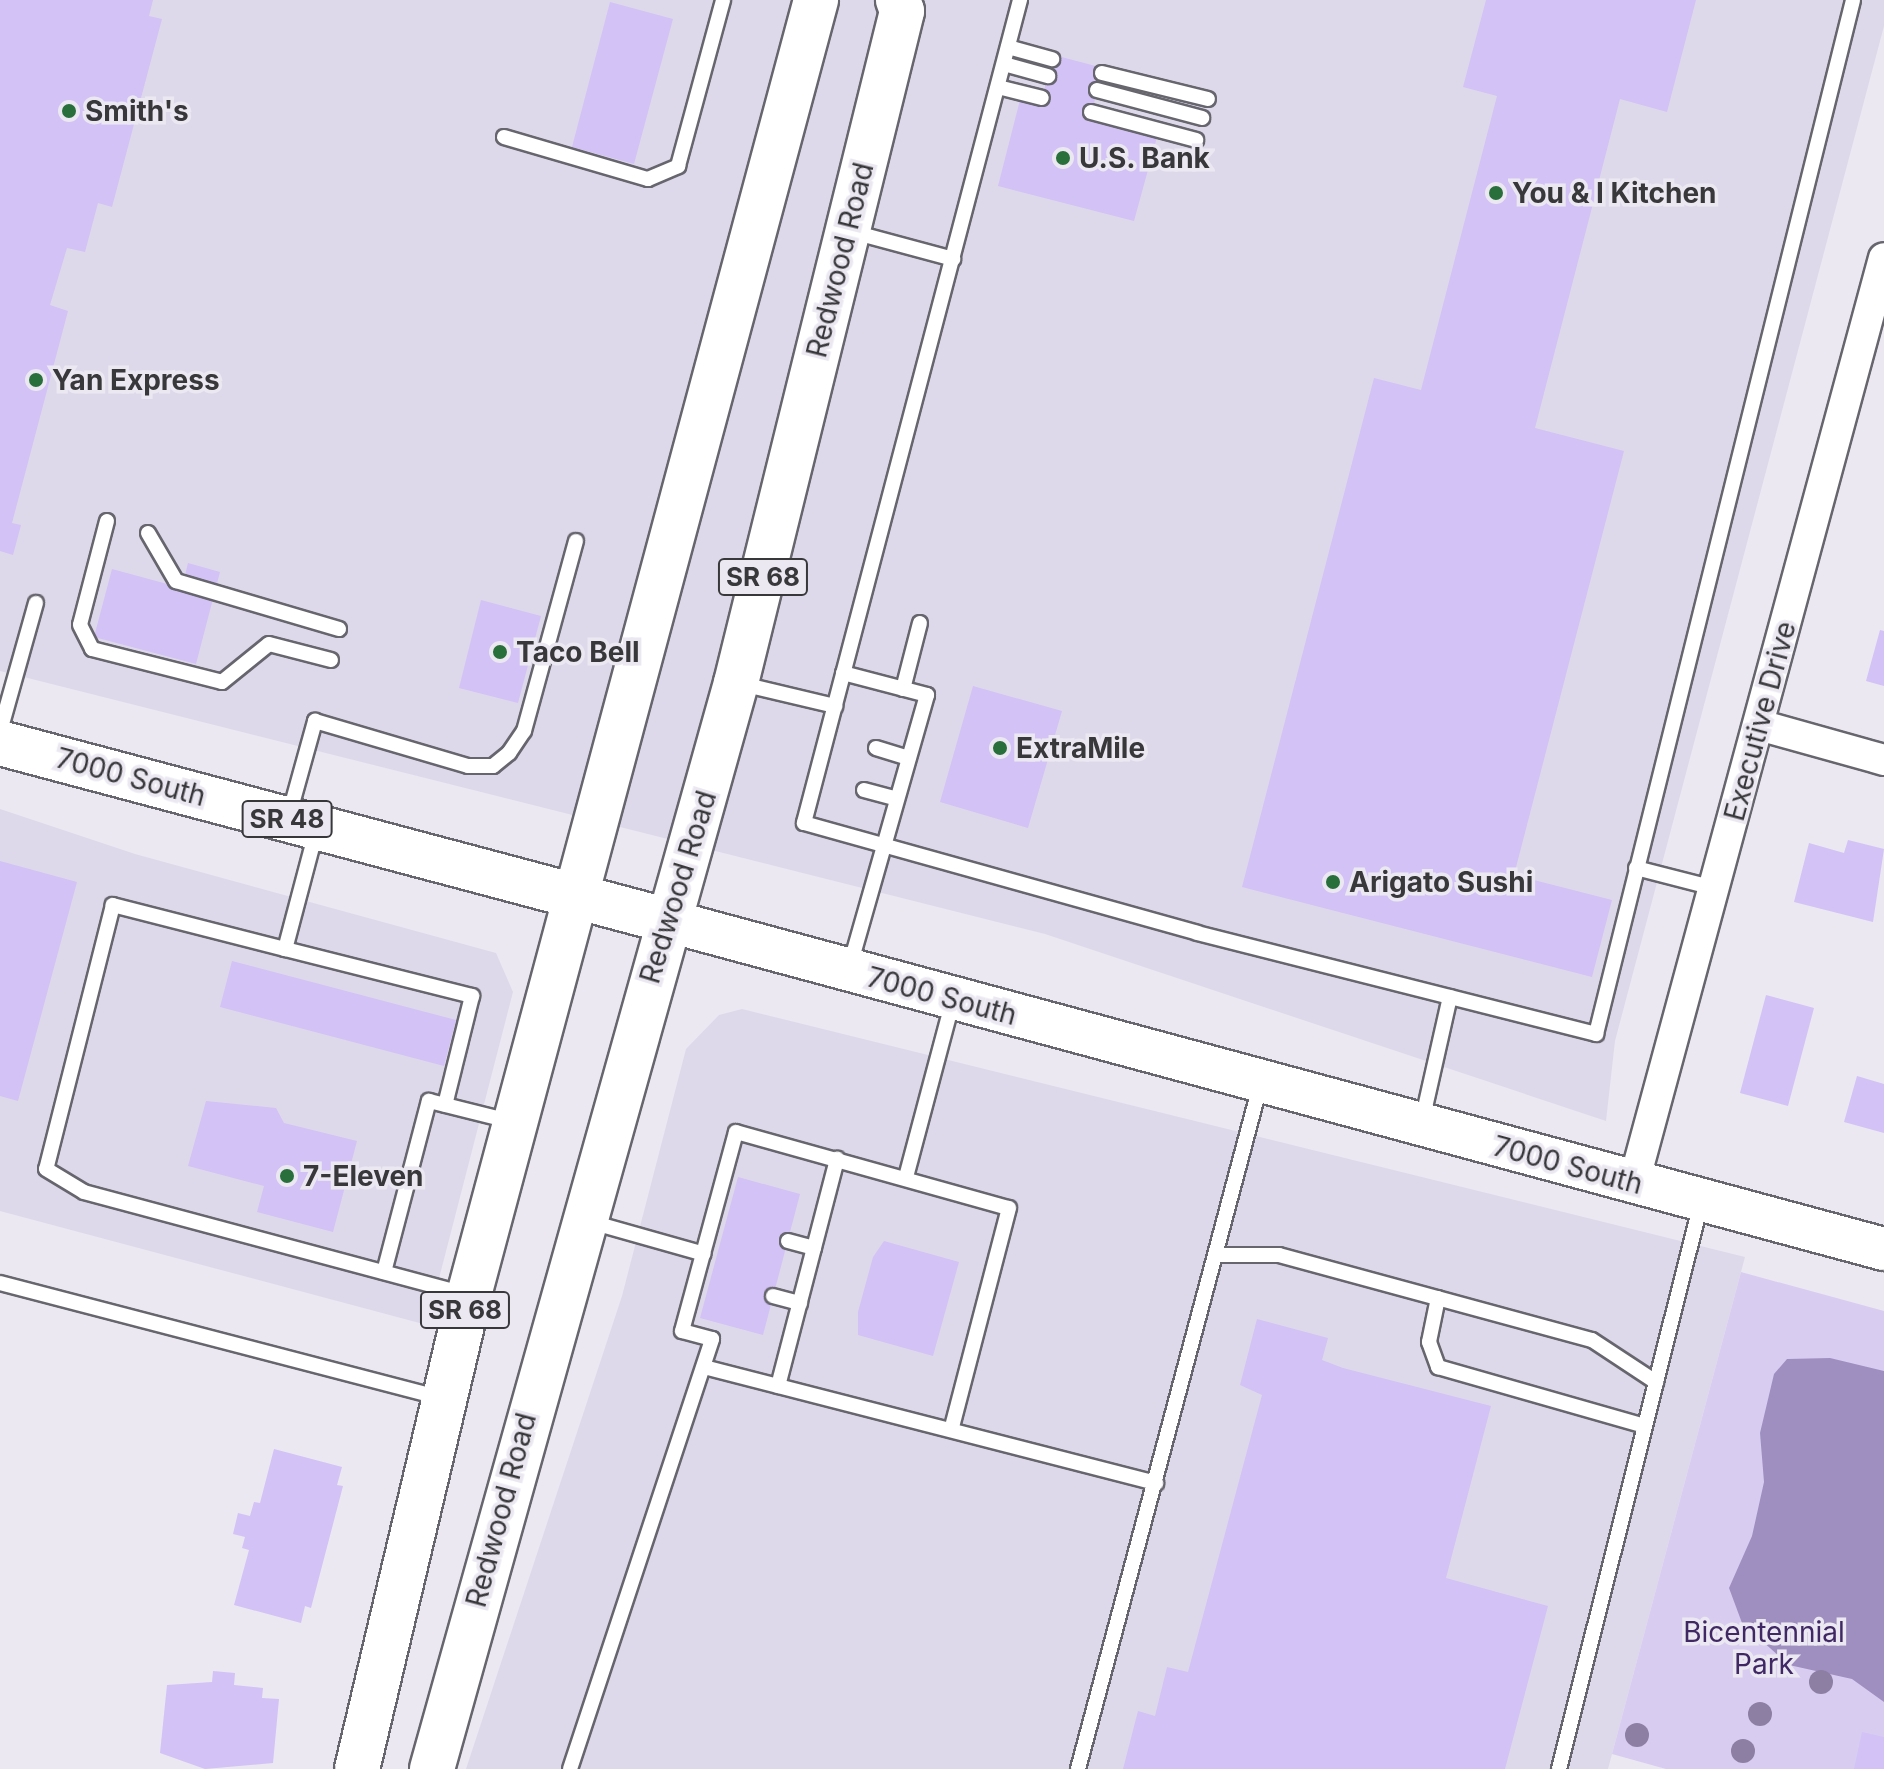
<!DOCTYPE html>
<html>
<head>
<meta charset="utf-8">
<style>
  body { margin:0 }
  #map { position:relative; width:1884px; height:1769px; overflow:hidden; background:#ebe8f2; font-family:Inter,sans-serif }
  div>[style] { position:absolute }
  .built>* { inset:0; background:#ded9ea }
  .green>* { inset:0; background:#d8cdf0 }
  .water>* { inset:0; background:#9f8fc1 }
  .building>* { inset:0; background:#d2c2f6 }
  .roads { filter:drop-shadow(2px 0 #67656d) drop-shadow(-2px 0 #67656d) drop-shadow(0 2px #67656d) drop-shadow(0 -2px #67656d) }
  .lane>* { height:14px; margin:-7px; padding:0 7px; transform-origin:7px; border-radius:7px; background:#fff }
  .street>* { height:30px; margin:-15px; padding:0 15px; transform-origin:15px; border-radius:15px; background:#fff }
  .secondary>* { height:42px; margin:-21px; padding:0 21px; transform-origin:21px; border-radius:21px; background:#fff }
  .primary>* { height:44px; margin:-22px; padding:0 22px; transform-origin:22px; border-radius:22px; background:#fff }
  .trees>* { width:24px; height:24px; margin:-12px; border-radius:50%; background:#8d7ea4 }
  .dots>* { width:22px; height:22px; translate:-50% -50%; box-sizing:border-box; border:4px solid #ebe8f2; border-radius:50% }
  span { translate:-50% -50%; white-space:nowrap; text-align:center; line-height:1.15; -webkit-text-stroke:7px #ebe8f2; paint-order:stroke }
  .shield-label span { padding:2px 6px; background:#ebe8f2; border:2px solid; border-radius:6px; -webkit-text-stroke-width:0 }
  .shield-label { font-size:26px; color:#38373a; font-weight:700 }
  .poi-label { font-size:28px; color:#38373a; font-weight:700 }
  .left { translate:0 -50%; text-align:left }
  .street-label { font-size:28px; color:#38373a }
  .park-label { font-size:28px; color:#402865 }
</style>
</head>
<body>
<div id="map">
  <div class="built">
    <div style="clip-path:polygon(0 0,1884px 0,1884px 26px,1615px 1041px,1606px 1121px,1045px 934px,0 671px)"></div>
    <div style="clip-path:polygon(0 809px,135px 854px,496px 953px,513px 992px,427px 1325px,0 1211px)"></div>
    <div style="clip-path:polygon(742px 1009px,1745px 1257px,1608px 1769px,466px 1769px,622px 1296px,686px 1049px,719px 1015px)"></div>
  </div>
  <div class="green">
    <div style="clip-path:polygon(1741px 1272px,1884px 1311px,1884px 1769px,1666px 1769px,1612px 1754px)"></div>
  </div>
  <div class="water">
    <div style="clip-path:polygon(1830px 1358px,1884px 1371px,1884px 1702px,1852px 1679px,1789px 1665px,1742px 1623px,1729px 1588px,1752px 1536px,1764px 1482px,1760px 1433px,1774px 1374px,1787px 1359px)"></div>
  </div>
  <div class="building">
    <div style="clip-path:polygon(0 0,153px 0,149px 16px,162px 19px,112px 207px,98px 203px,85px 252px,67px 248px,50px 305px,68px 311px,12px 523px,21px 525px,13px 555px,0 551px)"></div>
    <div style="clip-path:polygon(1486px 0,1696px 0,1667px 112px,1620px 99px,1535px 428px,1624px 451px,1514px 875px,1612px 900px,1592px 977px,1242px 887px,1374px 378px,1421px 390px,1497px 96px,1463px 87px)"></div>
    <div style="clip-path:polygon(610px 2px,673px 19px,634px 164px,572px 147px)"></div>
    <div style="clip-path:polygon(1054px 55px,1103px 68px,1090px 119px,1157px 137px,1134px 221px,998px 186px,1020px 100px,1040px 105px)"></div>
    <div style="clip-path:polygon(188px 563px,220px 572px,196px 664px,94px 637px,112px 569px,182px 588px)"></div>
    <div style="clip-path:polygon(481px 600px,541px 616px,518px 703px,459px 688px)"></div>
    <div style="clip-path:polygon(1880px 630px,1884px 631px,1884px 686px,1866px 681px)"></div>
    <div style="clip-path:polygon(973px 686px,1062px 711px,1028px 828px,940px 802px)"></div>
    <div style="clip-path:polygon(1848px 840px,1884px 849px,1873px 922px,1794px 902px,1809px 843px,1844px 853px)"></div>
    <div style="clip-path:polygon(0 861px,77px 882px,18px 1101px,0 1096px)"></div>
    <div style="clip-path:polygon(232px 961px,456px 1020px,444px 1066px,220px 1007px)"></div>
    <div style="clip-path:polygon(1766px 995px,1814px 1008px,1788px 1106px,1740px 1093px)"></div>
    <div style="clip-path:polygon(1857px 1076px,1884px 1084px,1884px 1133px,1844px 1122px)"></div>
    <div style="clip-path:polygon(206px 1101px,276px 1108px,284px 1123px,357px 1141px,333px 1232px,257px 1212px,264px 1186px,188px 1166px)"></div>
    <div style="clip-path:polygon(738px 1177px,800px 1194px,763px 1335px,700px 1318px)"></div>
    <div style="clip-path:polygon(884px 1241px,959px 1262px,933px 1356px,858px 1335px,858px 1312px,873px 1257px)"></div>
    <div style="clip-path:polygon(1257px 1319px,1328px 1338px,1322px 1360px,1343px 1368px,1491px 1406px,1446px 1578px,1548px 1606px,1505px 1769px,1123px 1769px,1138px 1711px,1155px 1716px,1167px 1667px,1188px 1672px,1262px 1395px,1240px 1385px)"></div>
    <div style="clip-path:polygon(274px 1449px,342px 1467px,337px 1485px,343px 1486px,311px 1608px,305px 1606px,301px 1623px,234px 1605px,249px 1550px,242px 1548px,245px 1537px,233px 1534px,238px 1513px,250px 1516px,254px 1502px,260px 1503px)"></div>
    <div style="clip-path:polygon(213px 1671px,235px 1673px,234px 1685px,263px 1688px,262px 1698px,279px 1699px,273px 1763px,205px 1769px,160px 1753px,167px 1685px,212px 1682px)"></div>
    <div style="clip-path:polygon(1862px 1732px,1884px 1737px,1884px 1769px,1854px 1769px)"></div>
  </div>
  <div class="roads">
    <div class="lane">
      <div style="left:1020px;top:0;width:851px;rotate:104.71deg"></div>
      <div style="left:804px;top:823px;width:408px;rotate:15.6deg"></div>
      <div style="left:1197px;top:933px;width:412px;rotate:14.2deg"></div>
      <div style="left:1596px;top:1034px;width:1065px;rotate:-76.04deg"></div>
      <div style="left:1008px;top:47px;width:46px;rotate:15.3deg"></div>
      <div style="left:1004px;top:64px;width:46px;rotate:15.3deg"></div>
      <div style="left:1102px;top:73px;width:109px;rotate:13.8deg"></div>
      <div style="left:998px;top:87px;width:45px;rotate:14deg"></div>
      <div style="left:1097px;top:90px;width:109px;rotate:14.9deg"></div>
      <div style="left:1091px;top:112px;width:109px;rotate:14.9deg"></div>
      <div style="left:504px;top:137px;width:150px;rotate:16.3deg"></div>
      <div style="left:648px;top:179px;width:33px;rotate:-23deg"></div>
      <div style="left:678px;top:166px;width:172px;rotate:-74.8deg"></div>
      <div style="left:853px;top:232px;width:104px;rotate:15.1deg"></div>
      <div style="left:107px;top:521px;width:107px;rotate:104.6deg"></div>
      <div style="left:80px;top:625px;width:27px;rotate:63deg"></div>
      <div style="left:92px;top:649px;width:134px;rotate:14.2deg"></div>
      <div style="left:222px;top:682px;width:60px;rotate:-39deg"></div>
      <div style="left:269px;top:644px;width:64px;rotate:14.5deg"></div>
      <div style="left:148px;top:533px;width:56px;rotate:59.7deg"></div>
      <div style="left:176px;top:581px;width:170px;rotate:16.4deg"></div>
      <div style="left:843px;top:673px;width:87px;rotate:14.7deg"></div>
      <div style="left:927px;top:695px;width:281px;rotate:105.9deg"></div>
      <div style="left:742px;top:684px;width:96px;rotate:13.3deg"></div>
      <div style="left:903px;top:689px;width:68px;rotate:-75.6deg"></div>
      <div style="left:0;top:731px;width:133px;rotate:-74.3deg"></div>
      <div style="left:876px;top:748px;width:34px;rotate:17deg"></div>
      <div style="left:864px;top:790px;width:34px;rotate:15deg"></div>
      <div style="left:289px;top:815px;width:98px;rotate:-74.5deg"></div>
      <div style="left:315px;top:721px;width:159px;rotate:16.4deg"></div>
      <div style="left:468px;top:766px;width:25px"></div>
      <div style="left:493px;top:766px;width:21px;rotate:-39deg"></div>
      <div style="left:509px;top:753px;width:27px;rotate:-56deg"></div>
      <div style="left:524px;top:731px;width:197px;rotate:-74.7deg"></div>
      <div style="left:316px;top:832px;width:121px;rotate:104.8deg"></div>
      <div style="left:285px;top:949px;width:178px;rotate:-165.7deg"></div>
      <div style="left:113px;top:905px;width:272px;rotate:104.2deg"></div>
      <div style="left:46px;top:1169px;width:44px;rotate:31.2deg"></div>
      <div style="left:84px;top:1192px;width:393px;rotate:15deg"></div>
      <div style="left:1636px;top:868px;width:81px;rotate:14.4deg"></div>
      <div style="left:285px;top:949px;width:193px;rotate:14.1deg"></div>
      <div style="left:472px;top:996px;width:112px;rotate:103.9deg"></div>
      <div style="left:1422px;top:1121px;width:127px;rotate:-77.3deg"></div>
      <div style="left:906px;top:1177px;width:183px;rotate:-75.1deg"></div>
      <div style="left:591px;top:1222px;width:117px;rotate:15.8deg"></div>
      <div style="left:788px;top:1241px;width:27px;rotate:15deg"></div>
      <div style="left:1217px;top:1255px;width:62px"></div>
      <div style="left:1279px;top:1255px;width:324px;rotate:15.2deg"></div>
      <div style="left:1592px;top:1340px;width:77px;rotate:33.3deg"></div>
      <div style="left:384px;top:1272px;width:177px;rotate:-75.3deg"></div>
      <div style="left:429px;top:1101px;width:82px;rotate:14deg"></div>
      <div style="left:0;top:1283px;width:456px;rotate:14.6deg"></div>
      <div style="left:773px;top:1296px;width:28px;rotate:15deg"></div>
      <div style="left:1438px;top:1298px;width:45px;rotate:101.6deg"></div>
      <div style="left:1429px;top:1342px;width:27px;rotate:70deg"></div>
      <div style="left:1438px;top:1367px;width:215px;rotate:15.9deg"></div>
      <div style="left:704px;top:1367px;width:467px;rotate:14.4deg"></div>
      <div style="left:778px;top:1386px;width:235px;rotate:-75.4deg"></div>
      <div style="left:570px;top:1769px;width:453px;rotate:-71.7deg"></div>
      <div style="left:712px;top:1339px;width:31px;rotate:-165deg"></div>
      <div style="left:682px;top:1331px;width:206px;rotate:-74.8deg"></div>
      <div style="left:736px;top:1132px;width:283px;rotate:15.6deg"></div>
      <div style="left:1009px;top:1208px;width:229px;rotate:104.6deg"></div>
      <div style="left:1078px;top:1769px;width:707px;rotate:-75.08deg"></div>
      <div style="left:1559px;top:1769px;width:584px;rotate:-75.92deg"></div>
    </div>
    <div class="street">
      <div style="left:1759px;top:725px;width:130px;rotate:15.6deg"></div>
      <div style="left:1634px;top:1182px;width:957px;rotate:-74.86deg"></div>
    </div>
    <div class="secondary">
      <div style="left:669px;top:921px;width:1258px;rotate:15.11deg"></div>
    </div>
    <div class="primary">
      <div style="left:0;top:743px;width:692px;rotate:14.9deg"></div>
      <div style="left:357px;top:1769px;width:487px;rotate:-76.7deg"></div>
      <div style="left:469px;top:1295px;width:1341px;rotate:-75deg"></div>
      <div style="left:432px;top:1769px;width:1128px;rotate:-74.36deg"></div>
      <div style="left:736px;top:683px;width:692px;rotate:-76.12deg"></div>
      <div style="left:902px;top:11px;width:12px;rotate:-110deg"></div>
    </div>
  </div>
  <div class="trees">
    <div style="left:1821px;top:1682px"></div>
    <div style="left:1760px;top:1714px"></div>
    <div style="left:1637px;top:1735px"></div>
    <div style="left:1743px;top:1751px"></div>
  </div>
  <div class="dots">
    <div style="left:69px;top:111px;background:#286f3b"></div>
    <div style="left:1063px;top:158px;background:#286f3b"></div>
    <div style="left:1496px;top:193px;background:#286f3b"></div>
    <div style="left:36px;top:380px;background:#286f3b"></div>
    <div style="left:500px;top:652px;background:#286f3b"></div>
    <div style="left:1000px;top:748px;background:#286f3b"></div>
    <div style="left:1333px;top:882px;background:#286f3b"></div>
    <div style="left:287px;top:1176px;background:#286f3b"></div>
  </div>
  <div class="shield-label">
    <span style="left:763px;top:577px">SR 68</span>
    <span style="left:287px;top:819px">SR 48</span>
    <span style="left:465px;top:1310px">SR 68</span>
  </div>
  <div class="poi-label">
    <span class="left" style="left:85px;top:111px">Smith's</span>
    <span class="left" style="left:1079px;top:158px">U.S. Bank</span>
    <span class="left" style="left:1512px;top:193px">You &amp; I Kitchen</span>
    <span class="left" style="left:52px;top:380px">Yan Express</span>
    <span class="left" style="left:516px;top:652px">Taco Bell</span>
    <span class="left" style="left:1016px;top:748px">ExtraMile</span>
    <span class="left" style="left:1349px;top:882px">Arigato Sushi</span>
    <span class="left" style="left:303px;top:1176px">7-Eleven</span>
  </div>
  <div class="street-label">
    <span style="left:840px;top:260px;rotate:-76deg">Redwood Road</span>
    <span style="left:1760px;top:721px;rotate:-75deg">Executive Drive</span>
    <span style="left:131px;top:777px;rotate:15deg">7000 South</span>
    <span style="left:678px;top:887px;rotate:-73deg">Redwood Road</span>
    <span style="left:942px;top:996px;rotate:15deg">7000 South</span>
    <span style="left:1568px;top:1165px;rotate:15deg">7000 South</span>
    <span style="left:501px;top:1510px;rotate:-75deg">Redwood Road</span>
  </div>
  <div class="park-label">
    <span style="left:1764px;top:1648px">Bicentennial<br>Park</span>
  </div>
</div>
</body>
</html>
